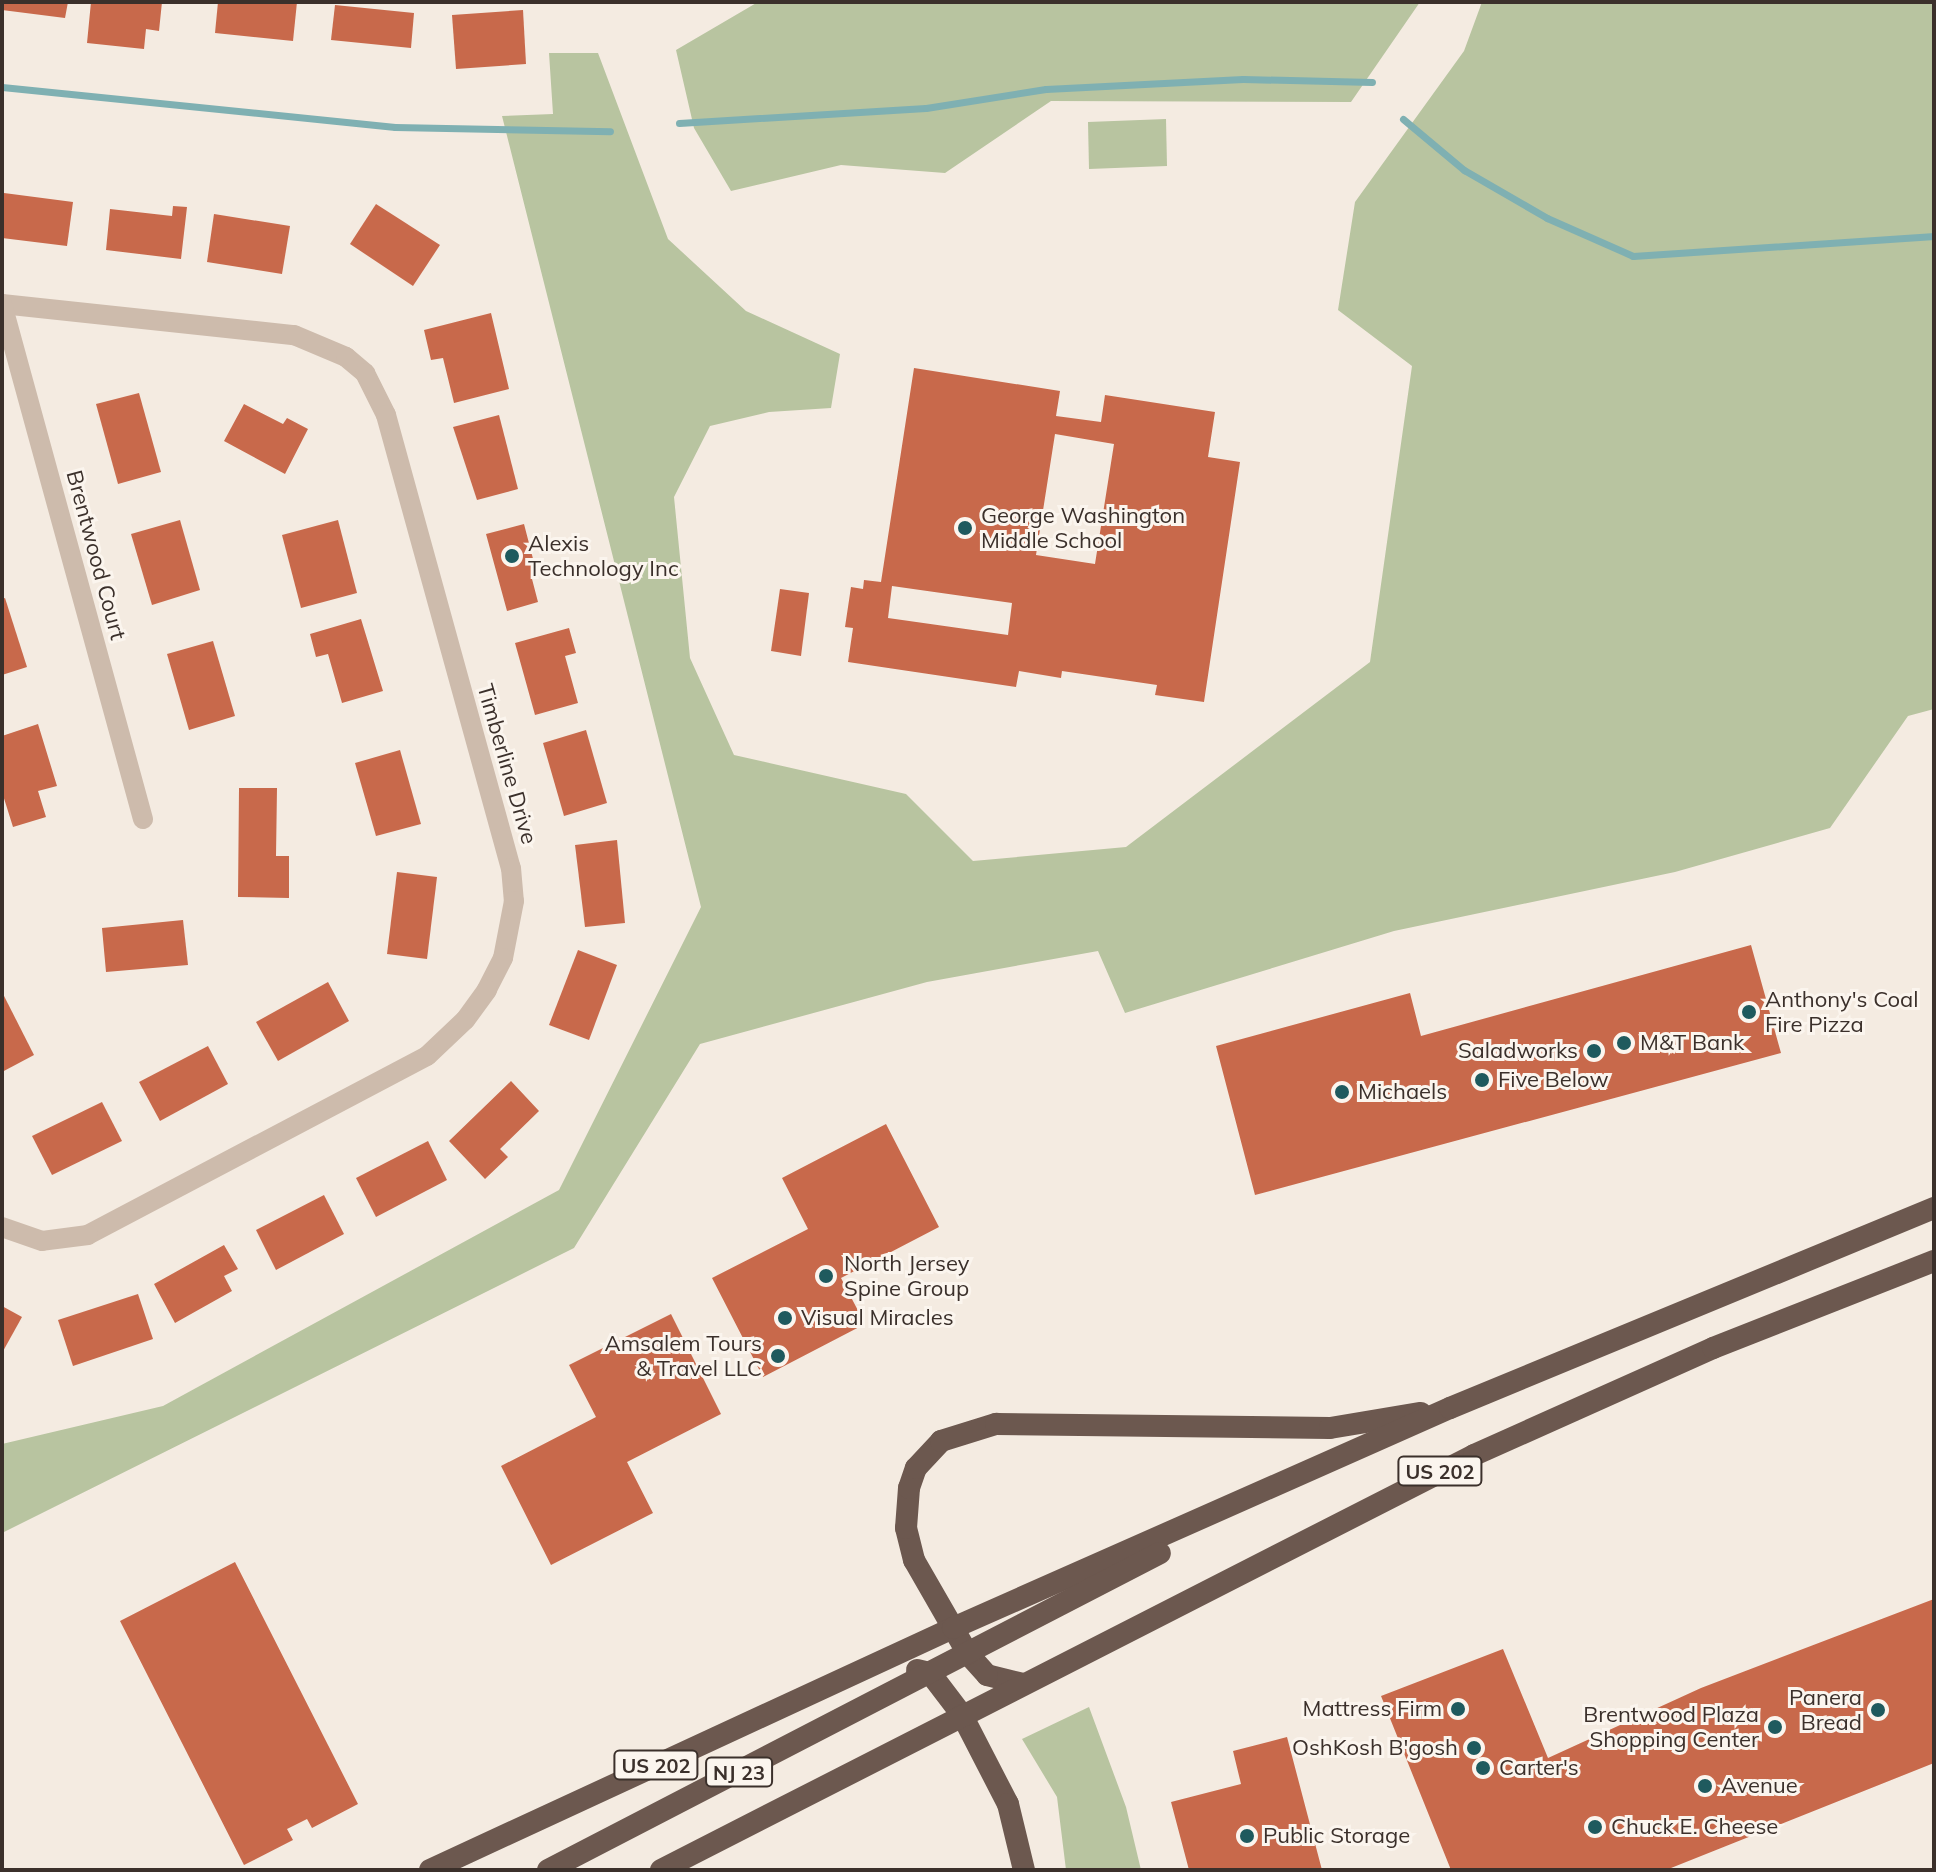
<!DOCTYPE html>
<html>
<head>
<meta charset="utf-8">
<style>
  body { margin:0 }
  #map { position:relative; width:1936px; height:1872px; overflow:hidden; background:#f4ebe1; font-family:Mulish,sans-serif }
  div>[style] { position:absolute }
  .green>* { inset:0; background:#b8c4a0 }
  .stream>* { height:7px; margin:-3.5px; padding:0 3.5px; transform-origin:3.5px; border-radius:3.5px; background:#7fb0b2 }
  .building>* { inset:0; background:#c8694b }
  .minor>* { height:20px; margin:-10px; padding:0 10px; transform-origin:10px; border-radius:10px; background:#cdbbac }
  .trunk>* { height:22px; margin:-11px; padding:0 11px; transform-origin:11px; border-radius:11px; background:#6c584f }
  .dots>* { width:22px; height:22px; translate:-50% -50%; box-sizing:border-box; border:4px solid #fbf5ee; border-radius:50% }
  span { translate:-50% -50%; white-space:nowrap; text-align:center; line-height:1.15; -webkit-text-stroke:6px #fbf5ee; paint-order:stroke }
  .shield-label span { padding:2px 6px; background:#fbf5ee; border:2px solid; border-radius:6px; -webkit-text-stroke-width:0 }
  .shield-label { font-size:20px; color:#3b302b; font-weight:700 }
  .poi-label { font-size:22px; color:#3b302b }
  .left { translate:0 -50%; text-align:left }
  .right { translate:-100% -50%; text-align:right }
  .street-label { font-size:22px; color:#3b302b }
  .frame { position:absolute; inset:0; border:4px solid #3b302b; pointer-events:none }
</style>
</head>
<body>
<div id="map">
  <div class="green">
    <div style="clip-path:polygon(758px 2px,1420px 2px,1351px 102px,1051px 101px,945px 173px,841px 165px,731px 191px,694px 128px,676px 50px)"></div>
    <div style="clip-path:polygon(1482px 2px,1934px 2px,1934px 709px,1908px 716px,1830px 828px,1675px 872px,1394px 931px,1125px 1013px,1098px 951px,927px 982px,700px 1044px,574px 1248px,2px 1533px,2px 1444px,163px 1406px,559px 1190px,701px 907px,502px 116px,553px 114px,549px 53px,598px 53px,668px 239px,746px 311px,840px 354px,831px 408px,769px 412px,710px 426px,674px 497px,690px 658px,734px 755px,906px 794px,973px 861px,1126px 847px,1370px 662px,1412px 366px,1338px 310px,1355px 202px,1464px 51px)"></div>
    <div style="clip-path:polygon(1166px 119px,1167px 166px,1089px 169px,1088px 122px)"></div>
    <div style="clip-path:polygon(1089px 1707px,1126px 1807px,1141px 1870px,1066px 1870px,1057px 1797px,1022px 1739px)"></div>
  </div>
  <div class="stream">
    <div style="left:2px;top:87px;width:395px;rotate:5.8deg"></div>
    <div style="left:395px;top:127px;width:215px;rotate:1.1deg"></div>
    <div style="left:1403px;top:119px;width:80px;rotate:39.9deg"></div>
    <div style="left:1464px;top:170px;width:96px;rotate:30deg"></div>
    <div style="left:1547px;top:218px;width:94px;rotate:23.8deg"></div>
    <div style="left:1633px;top:256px;width:302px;rotate:-3.8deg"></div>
    <div style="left:679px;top:123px;width:247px;rotate:-3.5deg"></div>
    <div style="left:926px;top:108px;width:121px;rotate:-9deg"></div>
    <div style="left:1046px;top:89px;width:197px;rotate:-2.9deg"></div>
    <div style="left:1243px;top:79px;width:129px;rotate:1.3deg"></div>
  </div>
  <div class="building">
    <div style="clip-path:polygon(2px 2px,68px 2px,65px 18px,2px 10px)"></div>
    <div style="clip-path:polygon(91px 2px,162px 2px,159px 31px,146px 29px,144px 49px,87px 43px)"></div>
    <div style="clip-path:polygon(218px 2px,297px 2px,293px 41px,215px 33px)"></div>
    <div style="clip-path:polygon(335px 5px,414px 13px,411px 48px,331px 40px)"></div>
    <div style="clip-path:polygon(523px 10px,526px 64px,456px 69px,452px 15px)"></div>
    <div style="clip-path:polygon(4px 193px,73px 202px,67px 246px,2px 238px)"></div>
    <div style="clip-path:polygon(376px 204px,440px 245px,413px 286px,350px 244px)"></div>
    <div style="clip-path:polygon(173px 206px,187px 207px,181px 259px,106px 250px,110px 209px,172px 216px)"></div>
    <div style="clip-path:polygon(214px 214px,290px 226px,282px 274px,207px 262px)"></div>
    <div style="clip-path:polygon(491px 313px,509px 389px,454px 403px,443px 358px,431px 360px,424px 330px)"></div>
    <div style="clip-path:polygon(evenodd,914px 368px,1060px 391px,1056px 416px,1101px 422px,1105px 395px,1215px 412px,1208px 457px,1240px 462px,1204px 702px,1155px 695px,1157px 685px,1062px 671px,1061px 678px,1019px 671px,1016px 687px,848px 662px,853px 628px,845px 627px,851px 587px,863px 589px,864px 580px,881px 582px,914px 368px,1055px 434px,1114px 444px,1095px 564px,1036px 555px,1055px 434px,914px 368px,892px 586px,1012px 603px,1008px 635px,888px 618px,892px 586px)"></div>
    <div style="clip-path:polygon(139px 393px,161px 472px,118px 484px,96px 404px)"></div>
    <div style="clip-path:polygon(244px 404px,283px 424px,287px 418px,308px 429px,285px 474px,224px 441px)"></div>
    <div style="clip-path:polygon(499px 415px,518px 489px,477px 500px,453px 427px)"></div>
    <div style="clip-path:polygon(180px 520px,200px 590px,152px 605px,131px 534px)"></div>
    <div style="clip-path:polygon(338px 520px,357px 593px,301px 608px,282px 535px)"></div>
    <div style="clip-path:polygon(524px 524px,538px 578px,532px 579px,538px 602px,507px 611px,486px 534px)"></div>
    <div style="clip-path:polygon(780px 589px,809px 593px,801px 656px,771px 651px)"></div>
    <div style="clip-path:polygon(5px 598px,27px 667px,2px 675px,2px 599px)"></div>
    <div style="clip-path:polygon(361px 619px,383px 691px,342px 703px,328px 654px,316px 657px,310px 634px)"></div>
    <div style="clip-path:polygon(569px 628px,576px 653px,565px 656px,578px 703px,535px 715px,515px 643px)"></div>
    <div style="clip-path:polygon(213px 641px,235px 716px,189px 730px,167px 654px)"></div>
    <div style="clip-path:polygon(38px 724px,57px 786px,38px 791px,46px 817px,13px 827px,2px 792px,2px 736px)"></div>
    <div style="clip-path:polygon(586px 730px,607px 803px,564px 816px,543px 743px)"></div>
    <div style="clip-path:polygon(400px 750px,421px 824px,376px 836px,355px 763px)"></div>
    <div style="clip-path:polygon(239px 788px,277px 788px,276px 856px,289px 856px,289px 898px,238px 897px)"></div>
    <div style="clip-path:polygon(617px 840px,625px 923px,585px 927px,575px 845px)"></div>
    <div style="clip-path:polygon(397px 872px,437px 877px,427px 959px,387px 954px)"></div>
    <div style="clip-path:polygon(183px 920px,188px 965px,106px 972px,102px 928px)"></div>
    <div style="clip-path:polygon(1751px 945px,1781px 1053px,1255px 1195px,1216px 1046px,1410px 993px,1421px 1036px)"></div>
    <div style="clip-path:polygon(578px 950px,617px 965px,589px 1040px,549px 1025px)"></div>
    <div style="clip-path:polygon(328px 982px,349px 1021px,278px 1061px,256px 1022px)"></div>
    <div style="clip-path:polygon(2px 992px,34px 1055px,2px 1072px)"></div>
    <div style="clip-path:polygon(208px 1046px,228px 1084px,160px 1121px,139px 1082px)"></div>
    <div style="clip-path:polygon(511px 1081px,539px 1111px,500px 1149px,508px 1157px,485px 1179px,449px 1141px)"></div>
    <div style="clip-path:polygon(102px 1102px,122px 1141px,52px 1175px,32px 1136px)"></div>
    <div style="clip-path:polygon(886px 1124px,939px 1227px,841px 1278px,865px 1324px,763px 1377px,712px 1278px,808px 1229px,782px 1178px)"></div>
    <div style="clip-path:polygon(428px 1141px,447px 1180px,376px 1217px,356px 1178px)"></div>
    <div style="clip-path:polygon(324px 1195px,344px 1234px,276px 1270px,256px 1230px)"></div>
    <div style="clip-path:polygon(224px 1245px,238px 1269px,224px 1276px,232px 1291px,175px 1323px,154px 1284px)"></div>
    <div style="clip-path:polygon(138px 1294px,153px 1339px,73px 1366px,58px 1320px)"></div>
    <div style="clip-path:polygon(2px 1306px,22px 1317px,2px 1353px)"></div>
    <div style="clip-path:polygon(671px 1314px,721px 1414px,627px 1462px,653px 1513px,551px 1565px,501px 1466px,596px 1417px,569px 1365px)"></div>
    <div style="clip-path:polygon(235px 1562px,358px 1804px,312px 1828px,307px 1819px,287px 1829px,293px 1840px,244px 1865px,120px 1621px)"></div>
    <div style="clip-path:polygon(1934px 1599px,1934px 1763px,1666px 1870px,1451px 1870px,1381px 1696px,1503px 1649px,1548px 1758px,1701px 1688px)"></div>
    <div style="clip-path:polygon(1287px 1737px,1322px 1870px,1189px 1870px,1171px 1802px,1241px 1784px,1233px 1751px)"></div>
  </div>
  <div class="minor">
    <div style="left:2px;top:304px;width:294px;rotate:6.1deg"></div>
    <div style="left:294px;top:335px;width:56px;rotate:22.9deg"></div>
    <div style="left:346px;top:357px;width:25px;rotate:40deg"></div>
    <div style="left:365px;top:373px;width:47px;rotate:63.4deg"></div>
    <div style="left:386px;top:415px;width:470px;rotate:74.6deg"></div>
    <div style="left:511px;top:868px;width:33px;rotate:85deg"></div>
    <div style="left:514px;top:901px;width:58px;rotate:100.9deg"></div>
    <div style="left:503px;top:958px;width:36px;rotate:117deg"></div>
    <div style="left:487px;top:990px;width:37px;rotate:126deg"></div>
    <div style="left:465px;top:1020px;width:52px;rotate:136.5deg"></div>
    <div style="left:427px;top:1056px;width:383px;rotate:152.2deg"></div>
    <div style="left:88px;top:1235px;width:46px;rotate:172.6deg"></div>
    <div style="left:42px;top:1241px;width:42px;rotate:-160.7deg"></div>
    <div style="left:2px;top:304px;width:534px;rotate:74.69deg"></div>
  </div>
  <div class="trunk">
    <div style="left:917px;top:1670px;width:13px;rotate:13deg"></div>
    <div style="left:930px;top:1673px;width:53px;rotate:52.7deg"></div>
    <div style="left:962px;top:1715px;width:100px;rotate:62.7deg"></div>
    <div style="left:1008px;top:1804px;width:68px;rotate:76.4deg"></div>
    <div style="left:1023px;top:1684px;width:37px;rotate:-166deg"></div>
    <div style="left:987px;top:1675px;width:28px;rotate:-132deg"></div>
    <div style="left:968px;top:1654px;width:108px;rotate:-119.9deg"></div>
    <div style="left:914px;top:1560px;width:33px;rotate:-104deg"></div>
    <div style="left:906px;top:1528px;width:40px;rotate:-85.7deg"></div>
    <div style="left:909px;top:1488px;width:21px;rotate:-71deg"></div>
    <div style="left:916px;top:1468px;width:37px;rotate:-47deg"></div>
    <div style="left:941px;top:1441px;width:58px;rotate:-17.2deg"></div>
    <div style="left:996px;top:1424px;width:334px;rotate:0.7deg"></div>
    <div style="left:1330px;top:1428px;width:92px;rotate:-9.4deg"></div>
    <div style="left:430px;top:1870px;width:576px;rotate:-24.83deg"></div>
    <div style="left:953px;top:1628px;width:544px;rotate:-23.88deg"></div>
    <div style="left:1450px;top:1408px;width:524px;rotate:-22.45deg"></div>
    <div style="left:548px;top:1870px;width:689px;rotate:-27.38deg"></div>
    <div style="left:661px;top:1870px;width:913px;rotate:-27.04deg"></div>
    <div style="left:1474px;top:1455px;width:262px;rotate:-24.1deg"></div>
    <div style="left:1713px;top:1348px;width:238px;rotate:-21.5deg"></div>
  </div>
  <div class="dots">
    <div style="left:965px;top:528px;background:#1f5a5e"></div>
    <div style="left:512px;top:556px;background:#1f5a5e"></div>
    <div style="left:1749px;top:1012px;background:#1f5a5e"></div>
    <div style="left:1624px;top:1043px;background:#1f5a5e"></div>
    <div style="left:1594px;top:1051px;background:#1f5a5e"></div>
    <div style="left:1482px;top:1080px;background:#1f5a5e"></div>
    <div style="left:1342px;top:1092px;background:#1f5a5e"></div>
    <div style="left:826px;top:1276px;background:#1f5a5e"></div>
    <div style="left:785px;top:1318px;background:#1f5a5e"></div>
    <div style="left:778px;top:1356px;background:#1f5a5e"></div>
    <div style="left:1458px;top:1709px;background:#1f5a5e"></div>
    <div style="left:1878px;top:1710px;background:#1f5a5e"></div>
    <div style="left:1775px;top:1727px;background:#1f5a5e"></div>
    <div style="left:1474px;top:1748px;background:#1f5a5e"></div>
    <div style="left:1483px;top:1768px;background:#1f5a5e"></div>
    <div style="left:1705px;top:1786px;background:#1f5a5e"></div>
    <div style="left:1595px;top:1827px;background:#1f5a5e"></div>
    <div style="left:1247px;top:1836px;background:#1f5a5e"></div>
  </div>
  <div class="shield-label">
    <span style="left:1440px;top:1471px">US 202</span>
    <span style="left:656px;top:1765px">US 202</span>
    <span style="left:739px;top:1772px">NJ 23</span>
  </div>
  <div class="poi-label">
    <span class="left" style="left:981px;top:528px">George Washington<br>Middle School</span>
    <span class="left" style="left:528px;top:556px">Alexis<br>Technology Inc</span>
    <span class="left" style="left:1765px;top:1012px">Anthony's Coal<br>Fire Pizza</span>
    <span class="left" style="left:1640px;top:1043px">M&amp;T Bank</span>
    <span class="right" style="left:1578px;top:1051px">Saladworks</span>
    <span class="left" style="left:1498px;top:1080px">Five Below</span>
    <span class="left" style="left:1358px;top:1092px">Michaels</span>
    <span class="left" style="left:844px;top:1276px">North Jersey<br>Spine Group</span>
    <span class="left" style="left:801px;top:1318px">Visual Miracles</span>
    <span class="right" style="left:762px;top:1356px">Amsalem Tours<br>&amp; Travel LLC</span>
    <span class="right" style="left:1862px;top:1710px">Panera<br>Bread</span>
    <span class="right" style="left:1442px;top:1709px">Mattress Firm</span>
    <span class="right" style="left:1759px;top:1727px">Brentwood Plaza<br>Shopping Center</span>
    <span class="right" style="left:1458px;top:1748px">OshKosh B'gosh</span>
    <span class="left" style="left:1499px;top:1768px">Carter's</span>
    <span class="left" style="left:1721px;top:1786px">Avenue</span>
    <span class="left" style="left:1611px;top:1827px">Chuck E. Cheese</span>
    <span class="left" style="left:1263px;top:1836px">Public Storage</span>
  </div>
  <div class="street-label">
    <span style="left:96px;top:555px;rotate:75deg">Brentwood Court</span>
    <span style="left:507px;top:764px;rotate:74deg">Timberline Drive</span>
  </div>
  <div class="frame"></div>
</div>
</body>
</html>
